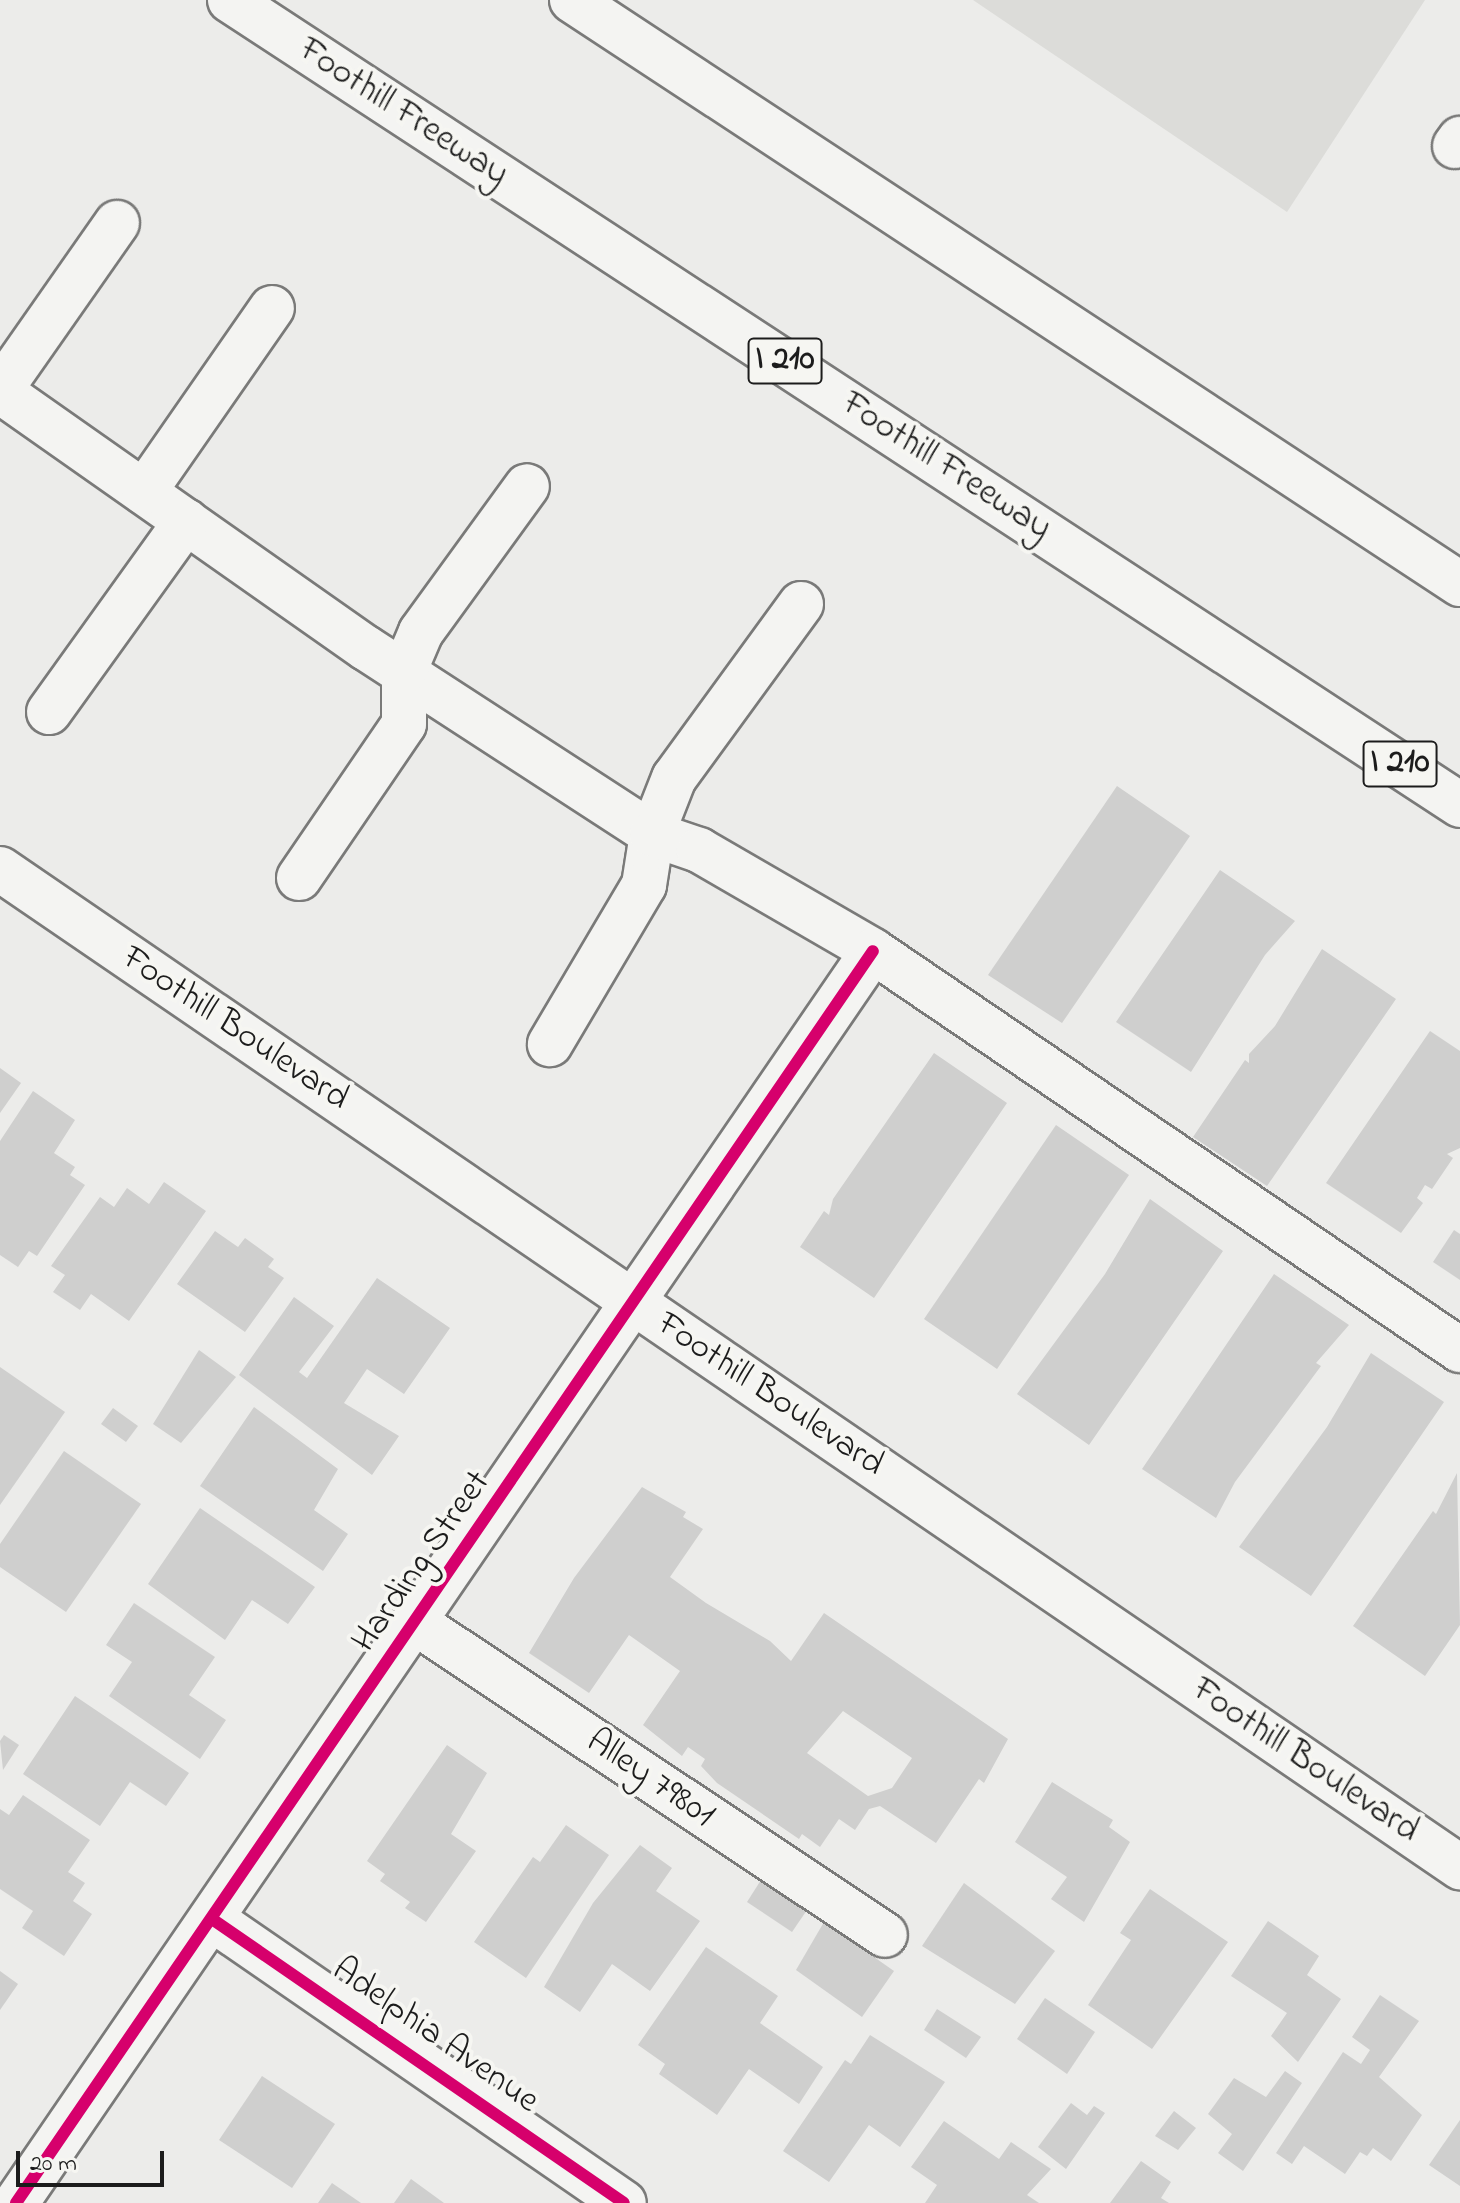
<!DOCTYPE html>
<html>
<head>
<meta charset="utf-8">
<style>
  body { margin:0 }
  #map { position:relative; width:1460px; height:2203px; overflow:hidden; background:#ececea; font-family:"Indie Flower",sans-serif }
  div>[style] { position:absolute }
  .built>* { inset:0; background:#dcdcd9 }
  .building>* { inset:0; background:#cfcfce }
  .roads { filter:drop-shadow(2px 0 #7a7a79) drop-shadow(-2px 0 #7a7a79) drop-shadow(0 2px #7a7a79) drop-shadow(0 -2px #7a7a79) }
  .minor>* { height:44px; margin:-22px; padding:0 22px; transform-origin:22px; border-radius:22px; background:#f4f4f2 }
  .major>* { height:44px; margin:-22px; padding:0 22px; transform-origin:22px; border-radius:22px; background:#f4f4f2 }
  .highway>* { height:44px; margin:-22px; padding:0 22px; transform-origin:22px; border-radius:22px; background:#f4f4f2 }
  .cycleway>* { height:12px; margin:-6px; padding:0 6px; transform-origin:6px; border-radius:6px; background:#d6006c }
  span { translate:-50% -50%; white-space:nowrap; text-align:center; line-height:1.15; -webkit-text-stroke:8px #f6f6f2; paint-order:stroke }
  .shield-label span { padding:2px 6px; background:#f6f6f2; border:2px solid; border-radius:6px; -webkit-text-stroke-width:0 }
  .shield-label { font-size:34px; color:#1c1c1c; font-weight:700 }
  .street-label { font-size:36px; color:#1c1c1c }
  .scale { position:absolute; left:16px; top:2151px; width:148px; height:36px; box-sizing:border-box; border:4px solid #1c1c1c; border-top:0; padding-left:10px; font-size:24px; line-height:28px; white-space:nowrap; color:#1c1c1c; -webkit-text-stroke:6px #f6f6f2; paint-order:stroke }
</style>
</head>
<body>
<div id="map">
  <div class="built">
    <div style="clip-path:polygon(973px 0,1425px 0,1287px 212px)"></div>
  </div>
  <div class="building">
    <div style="clip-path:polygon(1117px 786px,1190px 836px,1062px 1023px,988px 975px)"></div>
    <div style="clip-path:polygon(1220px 870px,1295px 921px,1265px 955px,1191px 1072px,1116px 1022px)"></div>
    <div style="clip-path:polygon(1322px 949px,1396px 999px,1267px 1186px,1193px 1137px,1245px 1060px,1249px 1063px,1249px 1054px,1275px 1026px)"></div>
    <div style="clip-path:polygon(1430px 1031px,1460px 1051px,1460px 1148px,1447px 1154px,1453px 1158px,1432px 1189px,1425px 1185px,1417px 1198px,1423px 1203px,1401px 1233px,1326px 1183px)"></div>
    <div style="clip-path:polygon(934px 1053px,1007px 1103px,874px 1298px,800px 1247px,824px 1211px,829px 1215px,833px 1199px)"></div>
    <div style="clip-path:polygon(0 1068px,21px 1083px,0 1113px)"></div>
    <div style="clip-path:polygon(33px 1091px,75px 1120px,54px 1153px,75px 1167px,70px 1175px,85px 1185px,37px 1256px,29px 1251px,18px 1267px,0 1255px,0 1141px)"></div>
    <div style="clip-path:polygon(1056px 1125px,1129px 1175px,997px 1369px,924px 1319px)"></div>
    <div style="clip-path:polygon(164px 1182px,206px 1211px,129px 1321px,91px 1294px,80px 1310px,53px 1292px,65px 1275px,51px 1266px,100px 1197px,114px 1207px,127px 1188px,149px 1204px)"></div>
    <div style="clip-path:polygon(1150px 1199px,1223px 1251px,1089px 1445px,1017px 1394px,1105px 1274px)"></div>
    <div style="clip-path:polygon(1454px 1230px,1460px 1234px,1460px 1280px,1433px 1262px)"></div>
    <div style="clip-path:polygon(215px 1231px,238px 1247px,245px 1238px,274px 1259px,268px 1267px,284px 1278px,245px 1332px,177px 1284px)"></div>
    <div style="clip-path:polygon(1274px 1274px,1349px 1325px,1316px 1363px,1321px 1366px,1235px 1482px,1216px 1518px,1142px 1469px)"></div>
    <div style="clip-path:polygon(377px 1278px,450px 1328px,404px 1394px,367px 1369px,344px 1403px,399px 1436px,372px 1475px,239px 1375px,294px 1297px,334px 1326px,299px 1372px,307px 1378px)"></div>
    <div style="clip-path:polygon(199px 1350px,236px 1377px,181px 1443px,153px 1424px)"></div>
    <div style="clip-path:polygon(1371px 1353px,1444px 1402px,1311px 1596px,1239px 1547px,1327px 1427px)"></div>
    <div style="clip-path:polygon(0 1367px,65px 1412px,0 1505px)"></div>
    <div style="clip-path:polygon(254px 1407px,338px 1469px,314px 1510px,348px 1534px,323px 1571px,200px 1486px)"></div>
    <div style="clip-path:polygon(113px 1408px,138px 1426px,126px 1442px,101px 1424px)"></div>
    <div style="clip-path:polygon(64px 1451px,141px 1504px,66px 1612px,0 1567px,0 1544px)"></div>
    <div style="clip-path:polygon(1457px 1473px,1460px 1625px,1425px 1676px,1353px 1626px,1433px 1511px,1436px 1514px)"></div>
    <div style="clip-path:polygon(evenodd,642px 1487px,686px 1512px,683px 1517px,703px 1529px,670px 1577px,706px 1603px,770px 1641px,791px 1661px,824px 1613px,1008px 1739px,984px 1783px,979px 1779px,936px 1843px,880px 1806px,869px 1809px,855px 1830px,839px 1819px,820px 1847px,802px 1834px,799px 1839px,717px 1783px,701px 1766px,705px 1759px,688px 1747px,682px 1756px,643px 1725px,680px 1671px,629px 1635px,589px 1693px,529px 1653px,574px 1578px,642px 1487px,843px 1711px,912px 1758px,892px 1788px,868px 1796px,807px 1753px,843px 1711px)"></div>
    <div style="clip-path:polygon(200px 1508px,315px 1587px,288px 1624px,252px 1600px,225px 1640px,148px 1584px)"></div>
    <div style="clip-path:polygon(134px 1603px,215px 1657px,189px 1695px,226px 1720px,200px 1759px,109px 1696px,132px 1662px,106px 1645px)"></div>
    <div style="clip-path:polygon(75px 1696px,189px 1773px,166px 1806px,130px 1782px,100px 1826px,23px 1774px)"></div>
    <div style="clip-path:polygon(4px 1735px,19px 1745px,3px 1770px,0 1741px)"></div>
    <div style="clip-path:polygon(447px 1745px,487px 1773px,451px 1834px,476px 1851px,426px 1922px,405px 1908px,410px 1902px,380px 1881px,385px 1874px,367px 1861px)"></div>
    <div style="clip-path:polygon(1052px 1782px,1113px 1820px,1109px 1827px,1130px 1842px,1084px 1922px,1051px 1899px,1067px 1877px,1015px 1842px)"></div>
    <div style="clip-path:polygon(23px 1795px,90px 1840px,68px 1872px,85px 1883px,73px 1901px,92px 1914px,64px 1956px,22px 1928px,33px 1911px,0 1889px,0 1809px,9px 1815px)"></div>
    <div style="clip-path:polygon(566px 1825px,609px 1855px,526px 1978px,474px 1942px,533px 1857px,540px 1862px)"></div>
    <div style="clip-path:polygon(640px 1845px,672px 1868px,656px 1891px,700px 1921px,650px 1991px,612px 1964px,580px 2012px,544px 1987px,593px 1903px)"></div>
    <div style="clip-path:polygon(761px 1880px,807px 1910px,792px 1932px,747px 1902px)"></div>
    <div style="clip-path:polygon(964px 1883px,1055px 1951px,1015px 2004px,922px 1946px)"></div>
    <div style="clip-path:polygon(1150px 1889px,1228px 1942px,1152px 2049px,1088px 2005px,1131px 1940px,1120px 1933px)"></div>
    <div style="clip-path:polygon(1268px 1921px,1319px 1956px,1307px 1975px,1341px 1999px,1298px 2062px,1271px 2036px,1287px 2013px,1231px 1976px)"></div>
    <div style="clip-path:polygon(824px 1922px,894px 1971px,862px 2017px,796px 1970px)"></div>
    <div style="clip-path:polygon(706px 1947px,778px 1996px,760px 2023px,823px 2067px,799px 2104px,749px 2069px,717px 2115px,659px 2074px,665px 2064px,638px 2045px)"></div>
    <div style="clip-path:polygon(0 1971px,18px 1984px,0 2010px)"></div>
    <div style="clip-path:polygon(1380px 1995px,1419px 2021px,1379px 2077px,1422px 2115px,1391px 2161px,1373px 2148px,1367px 2156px,1360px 2152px,1345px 2174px,1304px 2146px,1292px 2164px,1276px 2153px,1343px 2052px,1361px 2064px,1370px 2050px,1352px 2037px)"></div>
    <div style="clip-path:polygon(1045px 1998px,1095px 2032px,1067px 2074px,1017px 2039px)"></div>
    <div style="clip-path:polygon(937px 2009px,981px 2037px,966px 2058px,924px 2030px)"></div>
    <div style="clip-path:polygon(870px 2035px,945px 2082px,900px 2147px,869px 2125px,829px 2182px,783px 2151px,845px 2060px,851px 2064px)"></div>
    <div style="clip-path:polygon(1285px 2071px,1302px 2083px,1243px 2171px,1218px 2153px,1232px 2134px,1208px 2114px,1234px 2078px,1266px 2097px)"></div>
    <div style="clip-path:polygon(262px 2076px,335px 2124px,292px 2188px,219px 2140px)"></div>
    <div style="clip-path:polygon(1071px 2103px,1087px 2115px,1094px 2106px,1105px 2113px,1066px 2169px,1038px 2147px)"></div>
    <div style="clip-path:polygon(1174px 2111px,1196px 2128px,1178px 2150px,1155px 2136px)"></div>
    <div style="clip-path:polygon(1460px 2120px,1460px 2186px,1429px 2165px)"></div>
    <div style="clip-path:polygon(944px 2121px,999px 2159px,1011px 2142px,1051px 2169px,1027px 2195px,1039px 2203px,925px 2203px,937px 2185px,911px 2167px)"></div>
    <div style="clip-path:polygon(1141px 2161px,1171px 2182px,1161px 2198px,1169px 2203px,1110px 2203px)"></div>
    <div style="clip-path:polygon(411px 2179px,444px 2203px,394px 2203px)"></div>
    <div style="clip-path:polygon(332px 2183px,361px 2203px,318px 2203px)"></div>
  </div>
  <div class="roads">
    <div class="minor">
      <div style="left:1455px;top:146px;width:9px;rotate:-54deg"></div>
      <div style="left:0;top:390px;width:204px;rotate:-55deg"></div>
      <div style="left:0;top:391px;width:447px;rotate:35.1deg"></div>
      <div style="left:366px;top:648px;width:341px;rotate:33deg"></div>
      <div style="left:652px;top:834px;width:52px;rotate:98.9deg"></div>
      <div style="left:644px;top:885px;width:185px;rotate:120.6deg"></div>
      <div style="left:144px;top:492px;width:224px;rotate:-55.2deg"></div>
      <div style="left:801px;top:604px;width:215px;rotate:126.1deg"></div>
      <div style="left:674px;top:778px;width:60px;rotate:111.4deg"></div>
      <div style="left:652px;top:834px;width:50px;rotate:18.8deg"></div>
      <div style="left:699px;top:850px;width:201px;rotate:30.1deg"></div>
      <div style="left:873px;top:951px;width:710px;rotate:34.21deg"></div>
      <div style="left:49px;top:712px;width:235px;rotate:-54.3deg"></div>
      <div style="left:299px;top:878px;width:186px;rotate:-55.7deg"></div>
      <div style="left:404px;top:724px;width:52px;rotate:-90deg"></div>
      <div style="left:404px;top:672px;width:43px;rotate:-67deg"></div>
      <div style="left:421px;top:632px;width:180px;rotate:-54deg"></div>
      <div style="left:416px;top:1623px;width:563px;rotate:33.63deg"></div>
      <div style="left:212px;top:1919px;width:500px;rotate:34.58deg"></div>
      <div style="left:16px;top:2203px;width:1517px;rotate:-55.61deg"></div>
    </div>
    <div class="major">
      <div style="left:0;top:869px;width:1769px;rotate:34.36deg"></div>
    </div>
    <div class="highway">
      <div style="left:230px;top:0;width:1470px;rotate:33.2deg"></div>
      <div style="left:572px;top:0;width:1063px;rotate:33.33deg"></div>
    </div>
  </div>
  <div class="cycleway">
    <div style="left:212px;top:1919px;width:500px;rotate:34.58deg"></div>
    <div style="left:16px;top:2203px;width:1517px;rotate:-55.61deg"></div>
  </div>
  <div class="shield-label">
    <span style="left:785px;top:361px">I 210</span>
    <span style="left:1400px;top:764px">I 210</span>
  </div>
  <div class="street-label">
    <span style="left:403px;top:113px;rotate:33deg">Foothill Freeway</span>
    <span style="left:946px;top:467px;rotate:33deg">Foothill Freeway</span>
    <span style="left:235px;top:1029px;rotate:34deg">Foothill Boulevard</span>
    <span style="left:770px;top:1395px;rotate:34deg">Foothill Boulevard</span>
    <span style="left:422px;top:1562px;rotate:-55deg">Harding Street</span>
    <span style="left:1305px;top:1761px;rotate:34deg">Foothill Boulevard</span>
    <span style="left:650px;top:1779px;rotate:34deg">Alley 79801</span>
    <span style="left:435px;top:2036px;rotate:35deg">Adelphia Avenue</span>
  </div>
  <div class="scale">20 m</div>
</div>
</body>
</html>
